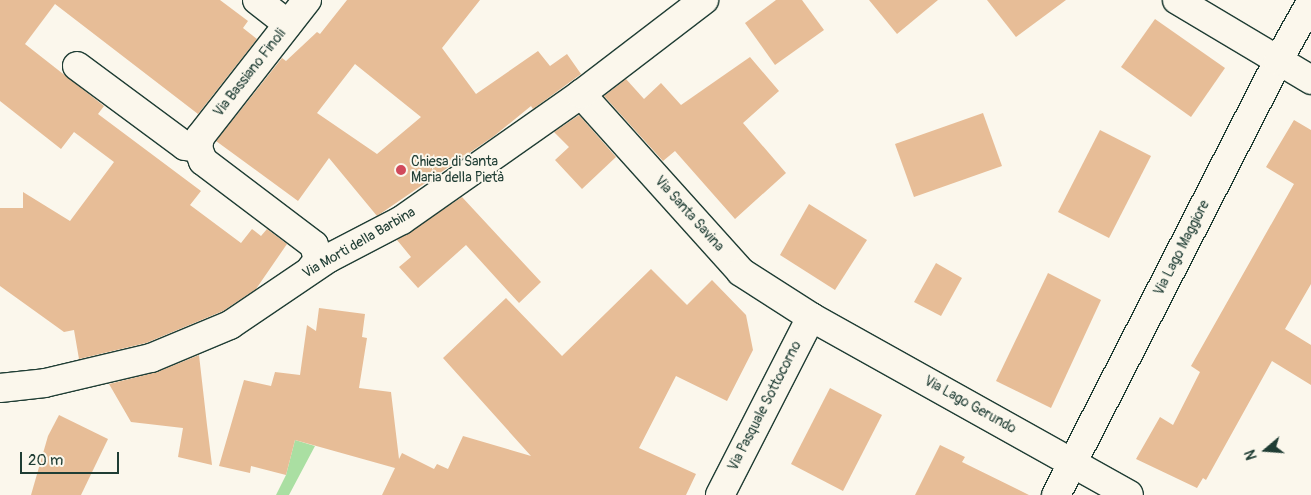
<!DOCTYPE html>
<html>
<head>
<meta charset="utf-8">
<style>
  body { margin:0 }
  #map { position:relative; width:1311px; height:495px; overflow:hidden; background:#fbf7ec; font-family:Pangolin,sans-serif }
  div>[style] { position:absolute }
  .green>* { inset:0; background:#aadfa2 }
  .building>* { inset:0; background:#e7bd97 }
  .roads { filter:drop-shadow(1px 0 #1f3d34) drop-shadow(-1px 0 #1f3d34) drop-shadow(0 1px #1f3d34) drop-shadow(0 -1px #1f3d34) }
  .minor>* { height:28px; margin:-14px; padding:0 14px; transform-origin:14px; border-radius:14px; background:#fbf7ec }
  .dots>* { width:14px; height:14px; translate:-50% -50%; box-sizing:border-box; border:2px solid #fbf7ec; border-radius:50% }
  span { translate:-50% -50%; white-space:nowrap; text-align:center; line-height:1.15; -webkit-text-stroke:4px #fbf7ec; paint-order:stroke }
  .street-label { font-size:14px; color:#1f3d34 }
  .poi-label { font-size:14px; color:#1f3d34 }
  .left { translate:0 -50%; text-align:left }
  .north { position:absolute; left:1241px; top:425px; width:50px; height:50px; -webkit-text-stroke:4px #fbf7ec; paint-order:stroke; rotate:252deg; font-size:14px; font-weight:700; line-height:20px; text-align:center; color:#1f3d34 }
  .north::after { content:''; display:block; margin:auto; width:18px; height:22px; background:#1f3d34; clip-path:polygon(50% 0,100% 100%,50% 72%,0 100%) }
  .scale { position:absolute; left:20px; top:452px; width:99px; height:22px; box-sizing:border-box; border:2px solid #1f3d34; border-top:0; padding-left:6px; font-size:15px; line-height:18px; white-space:nowrap; color:#1f3d34; -webkit-text-stroke:4px #fbf7ec; paint-order:stroke }
</style>
</head>
<body>
<div id="map">
  <div class="green">
    <div style="clip-path:polygon(295px 440px,315px 446px,289px 495px,276px 495px,286px 475px)"></div>
  </div>
  <div class="building">
    <div style="clip-path:polygon(0 0,220px 0,248px 21px,243px 28px,257px 39px,198px 114px,55px 4px,25px 44px,104px 106px,98px 114px,201px 191px,190px 205px,241px 243px,252px 229px,261px 236px,267px 229px,287px 244px,256px 289px,223px 311px,146px 343px,79px 359px,74px 330px,64px 332px,0 286px,0 208px,23px 208px,23px 192px,70px 221px,114px 162px,74px 132px,61px 149px,0 101px)"></div>
    <div style="clip-path:polygon(evenodd,347px 0,480px 0,442px 48px,476px 94px,538px 51px,550px 66px,567px 54px,581px 74px,533px 109px,531px 106px,494px 136px,377px 216px,329px 158px,298px 201px,216px 141px,282px 58px,286px 61px,317px 32px,320px 34px,347px 0,355px 64px,421px 117px,377px 154px,317px 113px,355px 64px)"></div>
    <div style="clip-path:polygon(776px 0,802px 0,824px 30px,775px 65px,745px 23px)"></div>
    <div style="clip-path:polygon(869px 0,938px 0,897px 34px)"></div>
    <div style="clip-path:polygon(987px 0,1066px 0,1016px 37px)"></div>
    <div style="clip-path:polygon(1155px 19px,1225px 68px,1191px 117px,1121px 67px)"></div>
    <div style="clip-path:polygon(750px 57px,779px 91px,743px 123px,786px 173px,735px 219px,675px 151px,663px 161px,604px 96px,626px 79px,644px 99px,661px 83px,681px 105px)"></div>
    <div style="clip-path:polygon(983px 113px,1002px 166px,914px 197px,895px 144px)"></div>
    <div style="clip-path:polygon(579px 115px,616px 157px,582px 189px,555px 160px,569px 147px,554px 132px)"></div>
    <div style="clip-path:polygon(1294px 120px,1311px 130px,1311px 284px,1285px 329px,1311px 345px,1311px 385px,1272px 361px,1206px 480px,1203px 478px,1197px 488px,1136px 459px,1160px 417px,1173px 425px,1200px 372px,1191px 366px,1294px 184px,1266px 167px)"></div>
    <div style="clip-path:polygon(1100px 130px,1151px 156px,1109px 238px,1058px 212px)"></div>
    <div style="clip-path:polygon(462px 197px,541px 282px,519px 303px,466px 245px,418px 288px,399px 267px,411px 257px,397px 240px)"></div>
    <div style="clip-path:polygon(809px 204px,867px 240px,835px 290px,780px 255px)"></div>
    <div style="clip-path:polygon(936px 263px,962px 278px,941px 316px,914px 302px)"></div>
    <div style="clip-path:polygon(651px 269px,687px 305px,712px 280px,746px 315px,753px 350px,727px 401px,676px 376px,639px 448px,696px 474px,686px 495px,382px 495px,395px 468px,295px 440px,286px 475px,251px 466px,250px 473px,219px 466px,244px 380px,271px 386px,275px 372px,300px 375px,307px 325px,316px 331px,319px 308px,365px 314px,362px 337px,367px 338px,359px 388px,391px 392px,399px 459px,402px 453px,434px 469px,437px 464px,448px 469px,463px 436px,531px 456px,443px 358px,506px 298px,562px 356px)"></div>
    <div style="clip-path:polygon(1048px 273px,1101px 300px,1051px 408px,996px 381px)"></div>
    <div style="clip-path:polygon(199px 355px,207px 425px,212px 465px,178px 457px,183px 428px,131px 422px,109px 384px,157px 372px)"></div>
    <div style="clip-path:polygon(830px 388px,882px 415px,843px 491px,791px 464px)"></div>
    <div style="clip-path:polygon(59px 415px,108px 439px,81px 495px,31px 495px,48px 436px)"></div>
    <div style="clip-path:polygon(940px 445px,965px 457px,962px 462px,1029px 495px,915px 495px)"></div>
  </div>
  <div class="roads">
    <div class="minor">
      <div style="left:257px;top:0;width:39px;rotate:38deg"></div>
      <div style="left:307px;top:0;width:174px;rotate:128deg"></div>
      <div style="left:200px;top:137px;width:11px;rotate:100deg"></div>
      <div style="left:198px;top:148px;width:14px;rotate:69deg"></div>
      <div style="left:203px;top:161px;width:139px;rotate:37.1deg"></div>
      <div style="left:314px;top:245px;width:16px;rotate:75deg"></div>
      <div style="left:318px;top:260px;width:11px;rotate:128deg"></div>
      <div style="left:1177px;top:0;width:156px;rotate:30.8deg"></div>
      <div style="left:77px;top:66px;width:134px;rotate:36.5deg"></div>
      <div style="left:185px;top:146px;width:13px;rotate:9deg"></div>
      <div style="left:581px;top:94px;width:239px;rotate:48deg"></div>
      <div style="left:741px;top:272px;width:83px;rotate:32.7deg"></div>
      <div style="left:811px;top:317px;width:364px;rotate:29.2deg"></div>
      <div style="left:0;top:388px;width:45px;rotate:-6.3deg"></div>
      <div style="left:45px;top:383px;width:109px;rotate:-13.3deg"></div>
      <div style="left:151px;top:358px;width:86px;rotate:-22.7deg"></div>
      <div style="left:230px;top:325px;width:120px;rotate:-34.1deg"></div>
      <div style="left:329px;top:258px;width:82px;rotate:-27.5deg"></div>
      <div style="left:402px;top:220px;width:219px;rotate:-35.1deg"></div>
      <div style="left:581px;top:94px;width:155px;rotate:-37.4deg"></div>
      <div style="left:720px;top:495px;width:200px;rotate:-62.9deg"></div>
      <div style="left:1056px;top:495px;width:487px;rotate:-62.9deg"></div>
      <div style="left:1278px;top:61px;width:68px;rotate:-60.8deg"></div>
    </div>
  </div>
  <div class="dots">
    <div style="left:401px;top:170px;background:#d1495b"></div>
  </div>
  <div class="street-label">
    <span style="left:250px;top:73px;rotate:-52deg">Via Bassiano Finoli</span>
    <span style="left:689px;top:214px;rotate:48deg">Via Santa Savina</span>
    <span style="left:359px;top:243px;rotate:-30deg">Via Morti della Barbina</span>
    <span style="left:1182px;top:248px;rotate:-63deg">Via Lago Maggiore</span>
    <span style="left:970px;top:405px;rotate:29deg">Via Lago Gerundo</span>
    <span style="left:765px;top:406px;rotate:-63deg">Via Pasquale Sottocorno</span>
  </div>
  <div class="poi-label">
    <span class="left" style="left:411px;top:170px">Chiesa di Santa<br>Maria della Pietà</span>
  </div>
  <div class="north">N</div>
  <div class="scale">20 m</div>
</div>
</body>
</html>
